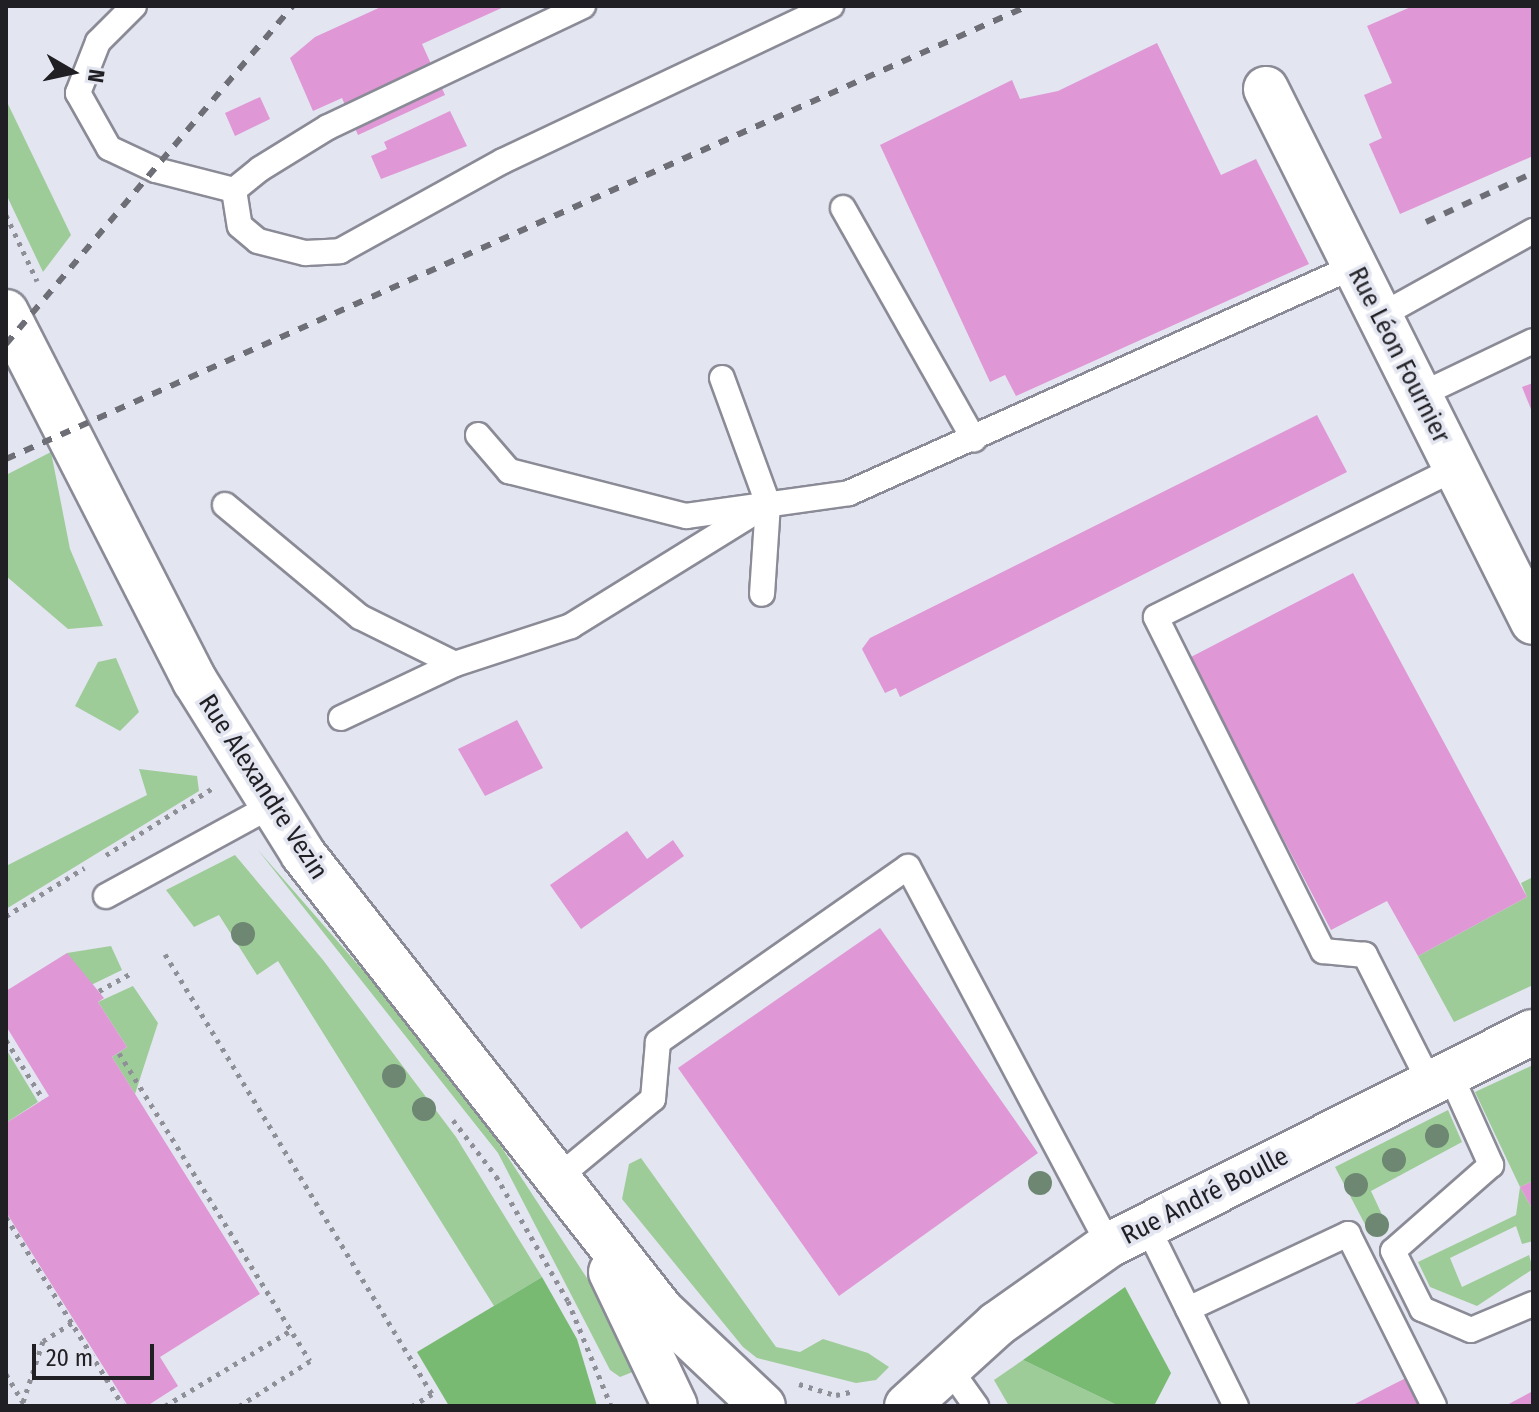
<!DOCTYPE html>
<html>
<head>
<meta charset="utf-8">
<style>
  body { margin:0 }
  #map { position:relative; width:1539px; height:1412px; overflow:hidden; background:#e3e5f0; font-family:"Fira Sans Condensed",sans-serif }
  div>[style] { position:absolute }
  .green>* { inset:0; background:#9ecc99 }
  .forest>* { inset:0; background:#79ba73 }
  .building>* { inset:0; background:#df97d6 }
  .path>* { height:5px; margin-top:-2.5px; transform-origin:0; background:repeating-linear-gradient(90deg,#8e8f97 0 4px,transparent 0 10px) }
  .roads { filter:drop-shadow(2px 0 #8a8b96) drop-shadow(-2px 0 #8a8b96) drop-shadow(0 2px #8a8b96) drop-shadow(0 -2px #8a8b96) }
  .service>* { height:24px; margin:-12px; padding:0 12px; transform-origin:12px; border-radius:12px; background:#fff }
  .minor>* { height:44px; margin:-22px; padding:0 22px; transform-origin:22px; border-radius:22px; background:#fff }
  .tertiary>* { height:44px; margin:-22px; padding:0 22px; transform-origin:22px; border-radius:22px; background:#fff }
  .rail>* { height:6px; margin-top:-3px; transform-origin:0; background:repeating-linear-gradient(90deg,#6d6e76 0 10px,transparent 0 20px) }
  .trees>* { width:24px; height:24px; margin:-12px; border-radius:50%; background:#6e8772 }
  span { translate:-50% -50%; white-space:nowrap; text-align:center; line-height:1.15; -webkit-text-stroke:7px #e3e5f0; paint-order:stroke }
  .street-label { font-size:26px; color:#1f1f24 }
  .frame { position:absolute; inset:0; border:8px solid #1f1f24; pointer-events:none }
  .north { position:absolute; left:32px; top:32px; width:80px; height:80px; -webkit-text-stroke:6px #e3e5f0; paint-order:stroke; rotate:99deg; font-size:22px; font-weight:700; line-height:32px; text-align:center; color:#1f1f24 }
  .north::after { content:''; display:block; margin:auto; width:28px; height:36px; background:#1f1f24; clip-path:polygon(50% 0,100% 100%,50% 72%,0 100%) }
  .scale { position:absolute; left:32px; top:1344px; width:122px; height:36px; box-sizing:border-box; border:4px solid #1f1f24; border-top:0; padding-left:10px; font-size:24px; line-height:28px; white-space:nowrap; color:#1f1f24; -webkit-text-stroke:6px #e3e5f0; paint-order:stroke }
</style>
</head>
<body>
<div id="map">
  <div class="green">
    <div style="clip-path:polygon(6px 100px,71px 235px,43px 272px,6px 194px)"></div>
    <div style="clip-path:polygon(51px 452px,70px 549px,103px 626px,68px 629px,6px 576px,6px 475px)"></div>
    <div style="clip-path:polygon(116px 658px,139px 712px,120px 731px,75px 706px,98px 662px)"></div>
    <div style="clip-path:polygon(139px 769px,197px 776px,199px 791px,6px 909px,6px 866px,147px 795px)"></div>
    <div style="clip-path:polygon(258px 850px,455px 1076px,645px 1367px,620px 1377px,610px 1370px,498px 1153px)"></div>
    <div style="clip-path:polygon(235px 855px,323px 960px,456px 1137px,542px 1277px,494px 1306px,278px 961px,257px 975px,219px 915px,194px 927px,166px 890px)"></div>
    <div style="clip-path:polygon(1533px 877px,1533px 985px,1454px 1022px,1418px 956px,1527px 897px,1521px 883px)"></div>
    <div style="clip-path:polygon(111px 946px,122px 970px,89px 986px,67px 953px)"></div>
    <div style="clip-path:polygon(133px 986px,158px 1023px,135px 1094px,112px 1057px,127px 1047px,98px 1002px)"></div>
    <div style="clip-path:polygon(6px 1049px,38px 1102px,6px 1123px)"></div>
    <div style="clip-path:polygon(1533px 1065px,1533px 1181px,1520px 1187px,1533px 1210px,1533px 1241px,1522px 1244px,1516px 1226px,1450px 1258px,1462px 1287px,1529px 1255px,1533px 1269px,1477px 1306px,1430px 1287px,1418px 1262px,1516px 1215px,1520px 1187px,1475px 1092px)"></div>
    <div style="clip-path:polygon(1448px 1110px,1462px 1142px,1371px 1191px,1385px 1221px,1370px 1234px,1335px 1167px)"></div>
    <div style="clip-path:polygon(641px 1158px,776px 1347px,800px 1352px,823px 1339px,868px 1353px,889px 1367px,876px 1380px,856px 1383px,757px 1358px,743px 1347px,622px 1199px,629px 1164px)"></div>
    <div style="clip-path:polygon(1023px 1360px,1119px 1406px,1009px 1406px,994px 1380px)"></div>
  </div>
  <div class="forest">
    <div style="clip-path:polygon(542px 1277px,577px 1339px,597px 1406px,449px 1406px,417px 1352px)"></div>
    <div style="clip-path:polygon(1125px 1287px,1171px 1373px,1154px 1406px,1119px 1406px,1023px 1360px)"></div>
  </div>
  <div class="building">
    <div style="clip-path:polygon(383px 6px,506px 6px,422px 44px,445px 95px,358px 135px,342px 98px,313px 111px,290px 58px,315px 37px)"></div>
    <div style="clip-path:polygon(1413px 6px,1533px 6px,1533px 156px,1400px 214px,1369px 144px,1382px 138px,1364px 95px,1392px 83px,1367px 26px)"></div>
    <div style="clip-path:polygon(1157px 43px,1221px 175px,1256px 159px,1309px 264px,1016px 396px,1005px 375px,990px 382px,880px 145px,1012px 80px,1020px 99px,1058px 91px)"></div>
    <div style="clip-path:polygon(260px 97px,270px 119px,235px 136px,225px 113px)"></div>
    <div style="clip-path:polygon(450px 111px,467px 146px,381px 179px,371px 156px,387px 149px,384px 142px)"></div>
    <div style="clip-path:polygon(1533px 383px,1533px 414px,1522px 387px)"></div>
    <div style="clip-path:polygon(1317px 415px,1347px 472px,900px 697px,896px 688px,885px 693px,862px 649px,870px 638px)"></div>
    <div style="clip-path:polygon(1353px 573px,1527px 897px,1418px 956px,1387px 901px,1331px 930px,1189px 658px)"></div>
    <div style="clip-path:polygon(517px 720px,543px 768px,485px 796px,458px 749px)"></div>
    <div style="clip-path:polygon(627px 831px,647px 859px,673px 840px,684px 856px,581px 929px,550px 885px)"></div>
    <div style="clip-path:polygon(880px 928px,1038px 1153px,839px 1296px,678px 1068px)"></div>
    <div style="clip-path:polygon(67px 953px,104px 998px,98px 1002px,127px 1047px,112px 1057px,260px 1294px,160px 1357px,178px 1386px,147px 1406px,128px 1406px,6px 1212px,6px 1123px,49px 1096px,6px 1026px,6px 991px)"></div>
    <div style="clip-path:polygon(1533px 1181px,1533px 1210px,1520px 1187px)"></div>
    <div style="clip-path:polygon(1406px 1378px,1419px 1406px,1351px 1406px,1392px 1385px)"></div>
    <div style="clip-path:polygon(1533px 1391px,1533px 1406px,1505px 1406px)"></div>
  </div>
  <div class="path">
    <div style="left:6px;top:215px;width:73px;rotate:64.8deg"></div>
    <div style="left:106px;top:855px;width:126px;rotate:-32.1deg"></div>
    <div style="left:6px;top:916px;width:92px;rotate:-31.6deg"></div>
    <div style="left:165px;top:954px;width:515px;rotate:58.75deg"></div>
    <div style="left:432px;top:1394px;width:23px;rotate:149deg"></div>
    <div style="left:99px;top:991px;width:38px;rotate:-29deg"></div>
    <div style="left:6px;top:1040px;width:70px;rotate:57.9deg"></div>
    <div style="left:119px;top:1053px;width:362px;rotate:58.2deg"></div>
    <div style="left:310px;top:1361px;width:84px;rotate:147.6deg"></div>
    <div style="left:453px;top:1120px;width:71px;rotate:52.5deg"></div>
    <div style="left:496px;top:1176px;width:144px;rotate:60.1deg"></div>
    <div style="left:568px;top:1301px;width:113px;rotate:67.7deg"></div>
    <div style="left:6px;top:1217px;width:222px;rotate:58.2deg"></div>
    <div style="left:6px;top:1374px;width:37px;rotate:59deg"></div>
    <div style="left:799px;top:1384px;width:39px;rotate:17deg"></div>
    <div style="left:836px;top:1395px;width:19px;rotate:-12deg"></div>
    <div style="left:23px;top:1402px;width:64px;rotate:-71.8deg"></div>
    <div style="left:43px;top:1341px;width:38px;rotate:-32deg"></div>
    <div style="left:165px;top:1406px;width:149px;rotate:-31deg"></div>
  </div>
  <div class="roads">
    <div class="service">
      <div style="left:134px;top:6px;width:51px;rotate:135deg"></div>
      <div style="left:98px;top:42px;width:55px;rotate:111.4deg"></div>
      <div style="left:78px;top:93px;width:63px;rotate:60.6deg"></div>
      <div style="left:109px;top:148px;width:52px;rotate:25.1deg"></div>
      <div style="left:156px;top:170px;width:81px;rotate:14.4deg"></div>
      <div style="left:583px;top:6px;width:282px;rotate:154.6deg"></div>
      <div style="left:328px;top:127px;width:80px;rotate:148.3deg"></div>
      <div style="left:260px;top:169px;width:33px;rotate:141deg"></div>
      <div style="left:234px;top:190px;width:36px;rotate:81deg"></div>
      <div style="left:240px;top:226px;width:23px;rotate:40deg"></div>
      <div style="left:258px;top:241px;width:49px;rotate:14.3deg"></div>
      <div style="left:305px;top:253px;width:35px;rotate:-3deg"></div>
      <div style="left:340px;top:251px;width:186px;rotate:-28.9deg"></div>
      <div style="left:503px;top:161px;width:363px;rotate:-25.3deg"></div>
      <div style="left:843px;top:208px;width:266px;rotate:60.5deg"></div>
      <div style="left:1380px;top:316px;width:175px;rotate:-29.1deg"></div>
      <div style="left:722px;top:378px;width:134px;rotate:69.9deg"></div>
      <div style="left:768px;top:504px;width:90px;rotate:93.8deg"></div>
      <div style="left:1420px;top:395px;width:125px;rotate:-25.5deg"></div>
      <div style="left:478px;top:435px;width:48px;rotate:49.3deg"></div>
      <div style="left:509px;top:471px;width:183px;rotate:14.3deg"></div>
      <div style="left:686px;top:516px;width:165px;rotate:-8deg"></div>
      <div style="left:849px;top:493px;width:555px;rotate:-24.16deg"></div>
      <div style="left:225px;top:505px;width:175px;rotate:39.7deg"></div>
      <div style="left:360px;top:617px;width:106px;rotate:26.3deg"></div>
      <div style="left:455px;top:664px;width:122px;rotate:-18.1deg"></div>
      <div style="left:571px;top:626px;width:222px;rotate:-31.8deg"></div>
      <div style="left:341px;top:718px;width:126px;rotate:-25.3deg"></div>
      <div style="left:106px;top:896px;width:190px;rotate:-28.6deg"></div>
      <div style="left:1450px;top:1074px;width:100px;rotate:65.7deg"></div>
      <div style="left:1491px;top:1165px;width:130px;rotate:138.7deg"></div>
      <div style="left:1393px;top:1251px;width:65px;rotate:63.4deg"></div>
      <div style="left:1422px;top:1309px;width:53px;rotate:23.2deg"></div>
      <div style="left:1471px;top:1330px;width:67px;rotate:-22.8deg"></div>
      <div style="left:1430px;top:1083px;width:144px;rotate:-116.9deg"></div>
      <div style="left:1365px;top:955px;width:42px;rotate:-174.6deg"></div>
      <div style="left:1323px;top:951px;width:373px;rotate:-116.6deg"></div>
      <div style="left:1156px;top:617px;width:335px;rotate:-26.4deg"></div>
      <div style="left:555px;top:1180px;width:127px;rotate:-39.6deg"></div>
      <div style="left:653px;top:1099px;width:57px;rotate:-85deg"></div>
      <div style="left:658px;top:1042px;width:305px;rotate:-35deg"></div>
      <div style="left:908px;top:867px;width:428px;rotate:62deg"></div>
      <div style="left:1147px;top:1226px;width:201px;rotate:63.7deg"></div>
      <div style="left:1188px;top:1309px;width:177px;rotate:-25.1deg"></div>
      <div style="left:1348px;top:1234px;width:192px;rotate:63.4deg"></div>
      <div style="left:949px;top:1368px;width:47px;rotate:54.6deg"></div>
    </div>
    <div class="minor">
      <div style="left:1266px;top:89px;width:596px;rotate:63.39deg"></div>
      <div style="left:907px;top:1406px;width:122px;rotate:-42.3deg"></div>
      <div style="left:997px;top:1324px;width:137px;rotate:-35.2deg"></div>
      <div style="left:1109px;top:1245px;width:474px;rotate:-26.7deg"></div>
    </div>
    <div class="tertiary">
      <div style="left:6px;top:312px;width:415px;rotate:62.9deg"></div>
      <div style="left:195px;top:681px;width:204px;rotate:58deg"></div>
      <div style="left:303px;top:854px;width:580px;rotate:51.86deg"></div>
      <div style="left:661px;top:1310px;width:140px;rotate:43.3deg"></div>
      <div style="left:611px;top:1272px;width:148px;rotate:64.5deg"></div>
    </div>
  </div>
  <div class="rail">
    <div style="left:1426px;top:222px;width:118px;rotate:-24.6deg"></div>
    <div style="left:6px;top:344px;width:443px;rotate:-49.7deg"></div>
    <div style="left:6px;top:459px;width:1118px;rotate:-23.91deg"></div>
  </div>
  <div class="trees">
    <div style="left:243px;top:934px"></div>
    <div style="left:394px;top:1076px"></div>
    <div style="left:424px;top:1109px"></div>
    <div style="left:1437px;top:1136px"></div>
    <div style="left:1394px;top:1160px"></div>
    <div style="left:1040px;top:1183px"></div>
    <div style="left:1356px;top:1185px"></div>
    <div style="left:1377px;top:1225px"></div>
  </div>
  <div class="street-label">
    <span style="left:1399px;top:355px;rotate:63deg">Rue Léon Fournier</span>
    <span style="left:263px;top:787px;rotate:57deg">Rue Alexandre Vezin</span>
    <span style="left:1205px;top:1196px;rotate:-27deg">Rue André Boulle</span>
  </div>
  <div class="frame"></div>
  <div class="north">N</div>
  <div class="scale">20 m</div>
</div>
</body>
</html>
